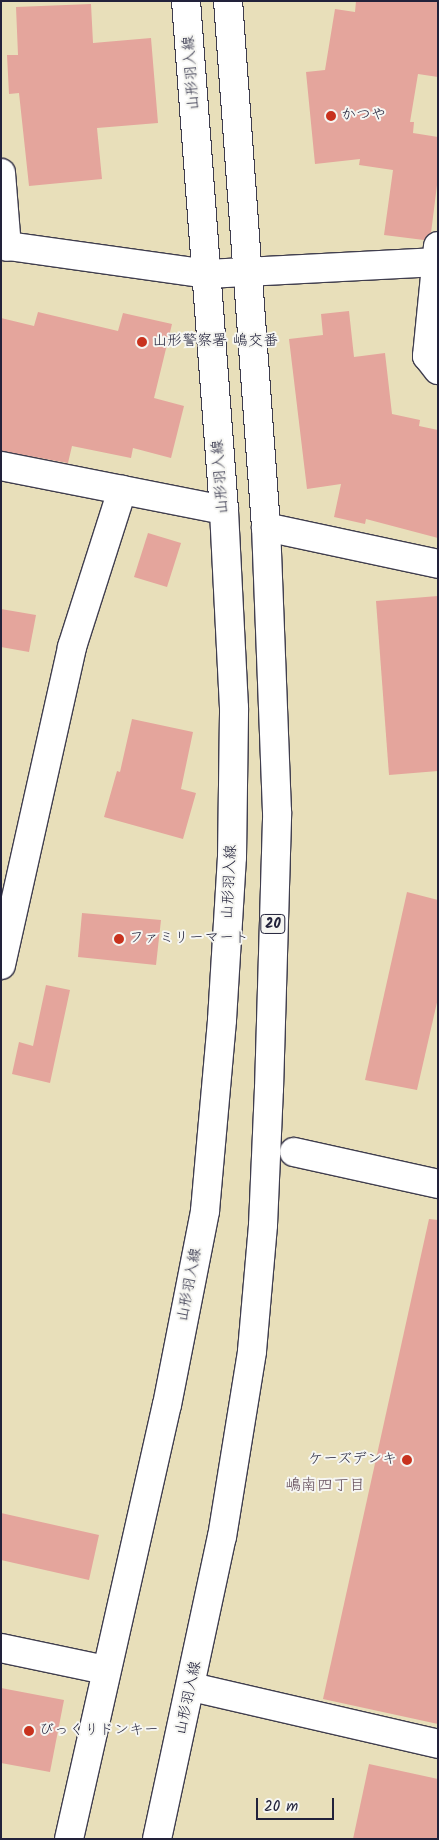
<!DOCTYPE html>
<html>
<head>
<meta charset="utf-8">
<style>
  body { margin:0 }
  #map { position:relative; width:439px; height:1840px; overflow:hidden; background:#e8dfba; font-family:Kalam,"Klee One",sans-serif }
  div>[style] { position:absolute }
  .building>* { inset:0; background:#e4a59c }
  .roads { filter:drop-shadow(1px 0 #403e4e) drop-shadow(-1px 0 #403e4e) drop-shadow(0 1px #403e4e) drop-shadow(0 -1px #403e4e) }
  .minor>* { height:28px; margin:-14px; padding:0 14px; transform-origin:14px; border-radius:14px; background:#fff }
  .major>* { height:28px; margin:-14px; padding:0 14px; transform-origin:14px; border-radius:14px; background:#fff }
  .dots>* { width:14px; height:14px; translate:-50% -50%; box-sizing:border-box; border:2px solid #f6f6f2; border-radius:50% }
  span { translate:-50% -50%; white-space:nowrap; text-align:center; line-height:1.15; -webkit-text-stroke:4px #f6f6f2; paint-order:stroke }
  .shield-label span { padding:1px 4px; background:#f6f6f2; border:1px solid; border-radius:4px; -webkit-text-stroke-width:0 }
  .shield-label { font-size:14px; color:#22223b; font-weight:700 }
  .street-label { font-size:15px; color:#22223b }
  .poi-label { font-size:15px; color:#22223b }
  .left { translate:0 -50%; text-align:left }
  .right { translate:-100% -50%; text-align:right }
  .neighbourhood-label { font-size:16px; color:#66505d }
  .frame { position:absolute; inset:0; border:2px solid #22223b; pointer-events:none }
  .scale { position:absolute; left:256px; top:1798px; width:78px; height:22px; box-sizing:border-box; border:2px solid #22223b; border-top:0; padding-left:6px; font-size:15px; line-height:18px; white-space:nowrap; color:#22223b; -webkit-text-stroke:4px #f6f6f2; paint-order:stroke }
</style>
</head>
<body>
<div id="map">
  <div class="building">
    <div style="clip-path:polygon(356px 1px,438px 1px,438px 77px,418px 74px,410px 122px,414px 122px,413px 133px,438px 137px,438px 177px,431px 233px,424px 240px,384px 235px,393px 170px,359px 165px,360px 159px,315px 164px,306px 72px,325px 70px,335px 9px,355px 12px)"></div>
    <div style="clip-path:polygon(91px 4px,93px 43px,151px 38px,158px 123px,97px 128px,102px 179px,29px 186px,19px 93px,9px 94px,7px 55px,18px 55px,16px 7px)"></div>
    <div style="clip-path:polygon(349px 311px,354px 357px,385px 353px,392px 414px,420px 420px,419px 426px,438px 430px,438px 538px,366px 519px,365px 524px,334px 517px,341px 484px,307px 489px,289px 339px,323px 335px,321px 314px)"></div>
    <div style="clip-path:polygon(38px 312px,118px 331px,123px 313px,172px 324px,154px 398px,184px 406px,171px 458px,133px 448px,131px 458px,72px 446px,68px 463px,1px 451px,1px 318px,34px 326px)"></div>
    <div style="clip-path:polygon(148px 533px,181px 543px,167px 587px,134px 577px)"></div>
    <div style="clip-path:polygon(438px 596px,438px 771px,389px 775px,376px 601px)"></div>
    <div style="clip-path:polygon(1px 609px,36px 615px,29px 652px,1px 647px)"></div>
    <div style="clip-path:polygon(132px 719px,193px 732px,181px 789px,196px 793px,183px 839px,104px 817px,117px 771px,120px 772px)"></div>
    <div style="clip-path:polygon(407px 892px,438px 900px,438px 998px,417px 1090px,365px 1080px)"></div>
    <div style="clip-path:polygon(82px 913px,161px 920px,156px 965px,78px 957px)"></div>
    <div style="clip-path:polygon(46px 985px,70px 990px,50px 1083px,12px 1074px,19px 1042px,33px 1046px)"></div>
    <div style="clip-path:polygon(429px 1219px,438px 1220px,438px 1724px,323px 1699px)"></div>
    <div style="clip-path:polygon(1px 1513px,99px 1535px,89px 1580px,1px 1560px)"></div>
    <div style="clip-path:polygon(1px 1688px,64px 1700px,50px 1772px,1px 1763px)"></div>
    <div style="clip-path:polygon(369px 1764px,438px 1779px,438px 1839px,353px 1839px)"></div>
  </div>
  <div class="roads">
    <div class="minor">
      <div style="left:1px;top:173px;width:74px;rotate:85.4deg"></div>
      <div style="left:1px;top:245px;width:208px;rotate:8deg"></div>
      <div style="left:207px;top:274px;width:231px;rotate:-3deg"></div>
      <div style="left:438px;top:246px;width:111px;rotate:95.7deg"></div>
      <div style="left:427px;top:356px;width:18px;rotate:52deg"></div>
      <div style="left:1px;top:466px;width:227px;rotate:11.2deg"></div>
      <div style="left:266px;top:527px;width:176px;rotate:12.1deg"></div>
      <div style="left:1px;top:965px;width:326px;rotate:-77.4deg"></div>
      <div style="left:72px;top:647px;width:165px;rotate:-72.3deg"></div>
      <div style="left:294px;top:1152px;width:148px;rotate:12.5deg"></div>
      <div style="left:1px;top:1648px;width:106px;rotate:11.9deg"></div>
      <div style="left:192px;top:1687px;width:253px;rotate:13deg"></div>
    </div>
    <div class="major">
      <div style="left:69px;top:1839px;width:445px;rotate:-77.3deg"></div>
      <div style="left:167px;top:1405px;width:198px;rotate:-78.9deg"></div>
      <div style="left:205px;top:1211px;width:192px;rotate:-84.9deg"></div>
      <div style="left:222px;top:1020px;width:163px;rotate:-86.5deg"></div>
      <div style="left:232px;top:857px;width:149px;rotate:-89.2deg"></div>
      <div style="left:234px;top:708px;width:198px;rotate:-92.9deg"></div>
      <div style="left:224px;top:510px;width:510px;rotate:-94.27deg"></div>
      <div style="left:157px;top:1839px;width:309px;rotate:-77.9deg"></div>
      <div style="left:222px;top:1537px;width:188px;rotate:-80.8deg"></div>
      <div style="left:252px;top:1351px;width:126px;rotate:-85deg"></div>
      <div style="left:263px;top:1225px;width:136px;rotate:-87.5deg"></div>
      <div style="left:269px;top:1089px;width:277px;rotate:-88.3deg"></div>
      <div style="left:277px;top:812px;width:285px;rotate:-92.2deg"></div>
      <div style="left:266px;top:527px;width:527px;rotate:-94.13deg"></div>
    </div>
  </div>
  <div class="dots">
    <div style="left:331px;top:116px;background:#c8321e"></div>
    <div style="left:142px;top:342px;background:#c8321e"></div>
    <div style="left:119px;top:939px;background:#c8321e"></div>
    <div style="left:407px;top:1460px;background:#c8321e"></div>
    <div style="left:29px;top:1731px;background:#c8321e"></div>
  </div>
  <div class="shield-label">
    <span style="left:273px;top:924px">20</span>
  </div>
  <div class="street-label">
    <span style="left:192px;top:73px;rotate:-94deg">山形羽入線</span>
    <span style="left:221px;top:477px;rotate:-94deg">山形羽入線</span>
    <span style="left:230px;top:882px;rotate:-87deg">山形羽入線</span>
    <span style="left:190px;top:1285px;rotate:-79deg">山形羽入線</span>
    <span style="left:189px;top:1698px;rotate:-78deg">山形羽入線</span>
  </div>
  <div class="poi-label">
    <span class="left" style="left:341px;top:116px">かつや</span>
    <span class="left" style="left:152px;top:342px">山形警察署 嶋交番</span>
    <span class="left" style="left:129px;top:939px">ファミリーマート</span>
    <span class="right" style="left:397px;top:1460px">ケーズデンキ</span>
    <span class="left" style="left:39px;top:1731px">びっくりドンキー</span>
  </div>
  <div class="neighbourhood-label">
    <span style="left:325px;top:1486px">嶋南四丁目</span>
  </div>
  <div class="frame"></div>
  <div class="scale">20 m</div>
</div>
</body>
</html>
